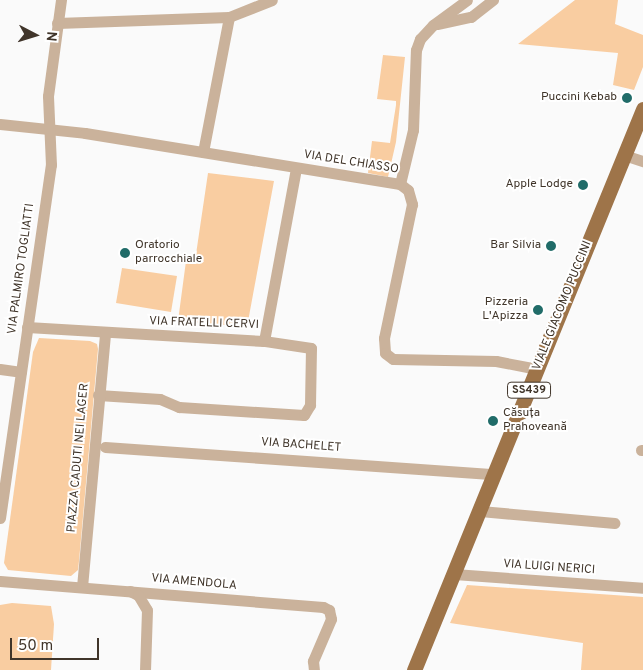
<!DOCTYPE html>
<html>
<head>
<meta charset="utf-8">
<style>
  body { margin:0 }
  #map { position:relative; width:643px; height:670px; overflow:hidden; background:#fafafa; font-family:Overpass,sans-serif }
  div>[style] { position:absolute }
  .green>* { inset:0; background:#f9cda1 }
  .minor>* { height:11px; margin:-5.5px; padding:0 5.5px; transform-origin:5.5px; border-radius:5.5px; background:#cab29b }
  .major>* { height:15px; margin:-7.5px; padding:0 7.5px; transform-origin:7.5px; border-radius:7.5px; background:#9e7449 }
  .dots>* { width:14px; height:14px; translate:-50% -50%; box-sizing:border-box; border:2px solid #fff; border-radius:50% }
  span { translate:-50% -50%; white-space:nowrap; text-align:center; line-height:1.15; -webkit-text-stroke:4px #fff; paint-order:stroke }
  .shield-label span { padding:1px 4px; background:#fff; border:1px solid; border-radius:4px; -webkit-text-stroke-width:0 }
  .shield-label { font-size:11px; color:#40352a; font-weight:700 }
  .poi-label { font-size:12px; color:#40352a }
  .right { translate:-100% -50%; text-align:right }
  .left { translate:0 -50%; text-align:left }
  .street-label { font-size:12px; color:#40352a }
  .north { position:absolute; left:10px; top:10px; width:50px; height:50px; -webkit-text-stroke:4px #fff; paint-order:stroke; rotate:95deg; font-size:14px; font-weight:700; line-height:20px; text-align:center; color:#40352a }
  .north::after { content:''; display:block; margin:auto; width:18px; height:22px; background:#40352a; clip-path:polygon(50% 0,100% 100%,50% 72%,0 100%) }
  .scale { position:absolute; left:10px; top:638px; width:89px; height:22px; box-sizing:border-box; border:2px solid #40352a; border-top:0; padding-left:6px; font-size:15px; line-height:18px; white-space:nowrap; color:#40352a; -webkit-text-stroke:4px #fff; paint-order:stroke }
</style>
</head>
<body>
<div id="map">
  <div class="green">
    <div style="clip-path:polygon(575px 0,618px 0,615px 24px,643px 35px,643px 67px,634px 90px,613px 85px,618px 53px,518px 44px)"></div>
    <div style="clip-path:polygon(383px 55px,405px 57px,396px 142px,388px 177px,368px 173px,372px 141px,390px 143px,396px 105px,396px 101px,377px 99px)"></div>
    <div style="clip-path:polygon(208px 173px,274px 181px,247px 327px,178px 321px,186px 261px,195px 261px)"></div>
    <div style="clip-path:polygon(122px 268px,177px 276px,171px 312px,116px 303px)"></div>
    <div style="clip-path:polygon(39px 338px,90px 341px,97px 344px,98px 349px,79px 561px,78px 570px,71px 576px,8px 570px,4px 563px,33px 352px)"></div>
    <div style="clip-path:polygon(467px 585px,643px 597px,643px 670px,581px 670px,583px 643px,450px 623px)"></div>
    <div style="clip-path:polygon(12px 603px,51px 606px,54px 624px,51px 670px,0 670px,0 605px)"></div>
  </div>
  <div class="minor">
    <div style="left:57px;top:23px;width:172px;rotate:-2deg"></div>
    <div style="left:437px;top:24px;width:35px;rotate:-12deg"></div>
    <div style="left:471px;top:17px;width:28px;rotate:-38deg"></div>
    <div style="left:0;top:124px;width:85px;rotate:6deg"></div>
    <div style="left:85px;top:133px;width:319px;rotate:9.2deg"></div>
    <div style="left:400px;top:184px;width:10px;rotate:37deg"></div>
    <div style="left:408px;top:190px;width:15px;rotate:74deg"></div>
    <div style="left:412px;top:204px;width:137px;rotate:101.8deg"></div>
    <div style="left:384px;top:338px;width:15px;rotate:86deg"></div>
    <div style="left:385px;top:353px;width:10px;rotate:37deg"></div>
    <div style="left:393px;top:359px;width:103px;rotate:1.1deg"></div>
    <div style="left:496px;top:361px;width:42px;rotate:11deg"></div>
    <div style="left:203px;top:152px;width:137px;rotate:-79.1deg"></div>
    <div style="left:229px;top:17px;width:46px;rotate:-21.6deg"></div>
    <div style="left:624px;top:155px;width:20px;rotate:18deg"></div>
    <div style="left:400px;top:184px;width:56px;rotate:-76.5deg"></div>
    <div style="left:413px;top:130px;width:80px;rotate:-87.9deg"></div>
    <div style="left:416px;top:50px;width:12px;rotate:-70deg"></div>
    <div style="left:420px;top:39px;width:19px;rotate:-47deg"></div>
    <div style="left:433px;top:25px;width:42px;rotate:-36.3deg"></div>
    <div style="left:27px;top:327px;width:237px;rotate:3.4deg"></div>
    <div style="left:264px;top:341px;width:176px;rotate:-79.5deg"></div>
    <div style="left:0;top:369px;width:21px;rotate:8deg"></div>
    <div style="left:98px;top:395px;width:62px;rotate:3.7deg"></div>
    <div style="left:160px;top:399px;width:21px;rotate:23deg"></div>
    <div style="left:179px;top:407px;width:125px;rotate:3.7deg"></div>
    <div style="left:304px;top:415px;width:12px;rotate:-59deg"></div>
    <div style="left:310px;top:405px;width:57px;rotate:-89deg"></div>
    <div style="left:311px;top:348px;width:48px;rotate:-171.5deg"></div>
    <div style="left:105px;top:447px;width:390px;rotate:4deg"></div>
    <div style="left:641px;top:450px;width:2px"></div>
    <div style="left:480px;top:511px;width:135px;rotate:5.1deg"></div>
    <div style="left:0;top:518px;width:357px;rotate:-81.8deg"></div>
    <div style="left:51px;top:165px;width:69px;rotate:-92.5deg"></div>
    <div style="left:48px;top:96px;width:97px;rotate:-82.3deg"></div>
    <div style="left:454px;top:574px;width:190px;rotate:4.2deg"></div>
    <div style="left:0;top:581px;width:324px;rotate:4.6deg"></div>
    <div style="left:323px;top:607px;width:7px;rotate:27deg"></div>
    <div style="left:329px;top:610px;width:9px;rotate:77deg"></div>
    <div style="left:331px;top:619px;width:46px;rotate:113.2deg"></div>
    <div style="left:313px;top:661px;width:9px;rotate:84deg"></div>
    <div style="left:82px;top:587px;width:255px;rotate:-84.8deg"></div>
    <div style="left:130px;top:591px;width:9px;rotate:27deg"></div>
    <div style="left:138px;top:595px;width:17px;rotate:59deg"></div>
    <div style="left:147px;top:610px;width:60px;rotate:91.9deg"></div>
  </div>
  <div class="major">
    <div style="left:414px;top:670px;width:606px;rotate:-67.79deg"></div>
  </div>
  <div class="dots">
    <div style="left:627px;top:98px;background:#216c69"></div>
    <div style="left:583px;top:185px;background:#216c69"></div>
    <div style="left:551px;top:246px;background:#216c69"></div>
    <div style="left:125px;top:253px;background:#216c69"></div>
    <div style="left:538px;top:310px;background:#216c69"></div>
    <div style="left:493px;top:421px;background:#216c69"></div>
  </div>
  <div class="shield-label">
    <span style="left:529px;top:390px">SS439</span>
  </div>
  <div class="poi-label">
    <span class="right" style="left:617px;top:98px">Puccini Kebab</span>
    <span class="right" style="left:573px;top:185px">Apple Lodge</span>
    <span class="left" style="left:135px;top:253px">Oratorio<br>parrocchiale</span>
    <span class="right" style="left:541px;top:246px">Bar Silvia</span>
    <span class="right" style="left:528px;top:310px">Pizzeria<br>L'Apizza</span>
    <span class="left" style="left:503px;top:421px">Căsuța<br>Prahoveană</span>
  </div>
  <div class="street-label">
    <span style="left:351px;top:163px;rotate:9deg">VIA DEL CHIASSO</span>
    <span style="left:22px;top:269px;rotate:-82deg">VIA PALMIRO TOGLIATTI</span>
    <span style="left:563px;top:306px;rotate:-68deg">VIALE GIACOMO PUCCINI</span>
    <span style="left:204px;top:324px;rotate:2deg">VIA FRATELLI CERVI</span>
    <span style="left:301px;top:446px;rotate:4deg">VIA BACHELET</span>
    <span style="left:79px;top:458px;rotate:-85deg">PIAZZA CADUTI NEI LAGER</span>
    <span style="left:549px;top:568px;rotate:4deg">VIA LUIGI NERICI</span>
    <span style="left:194px;top:583px;rotate:5deg">VIA AMENDOLA</span>
  </div>
  <div class="north">N</div>
  <div class="scale">50 m</div>
</div>
</body>
</html>
